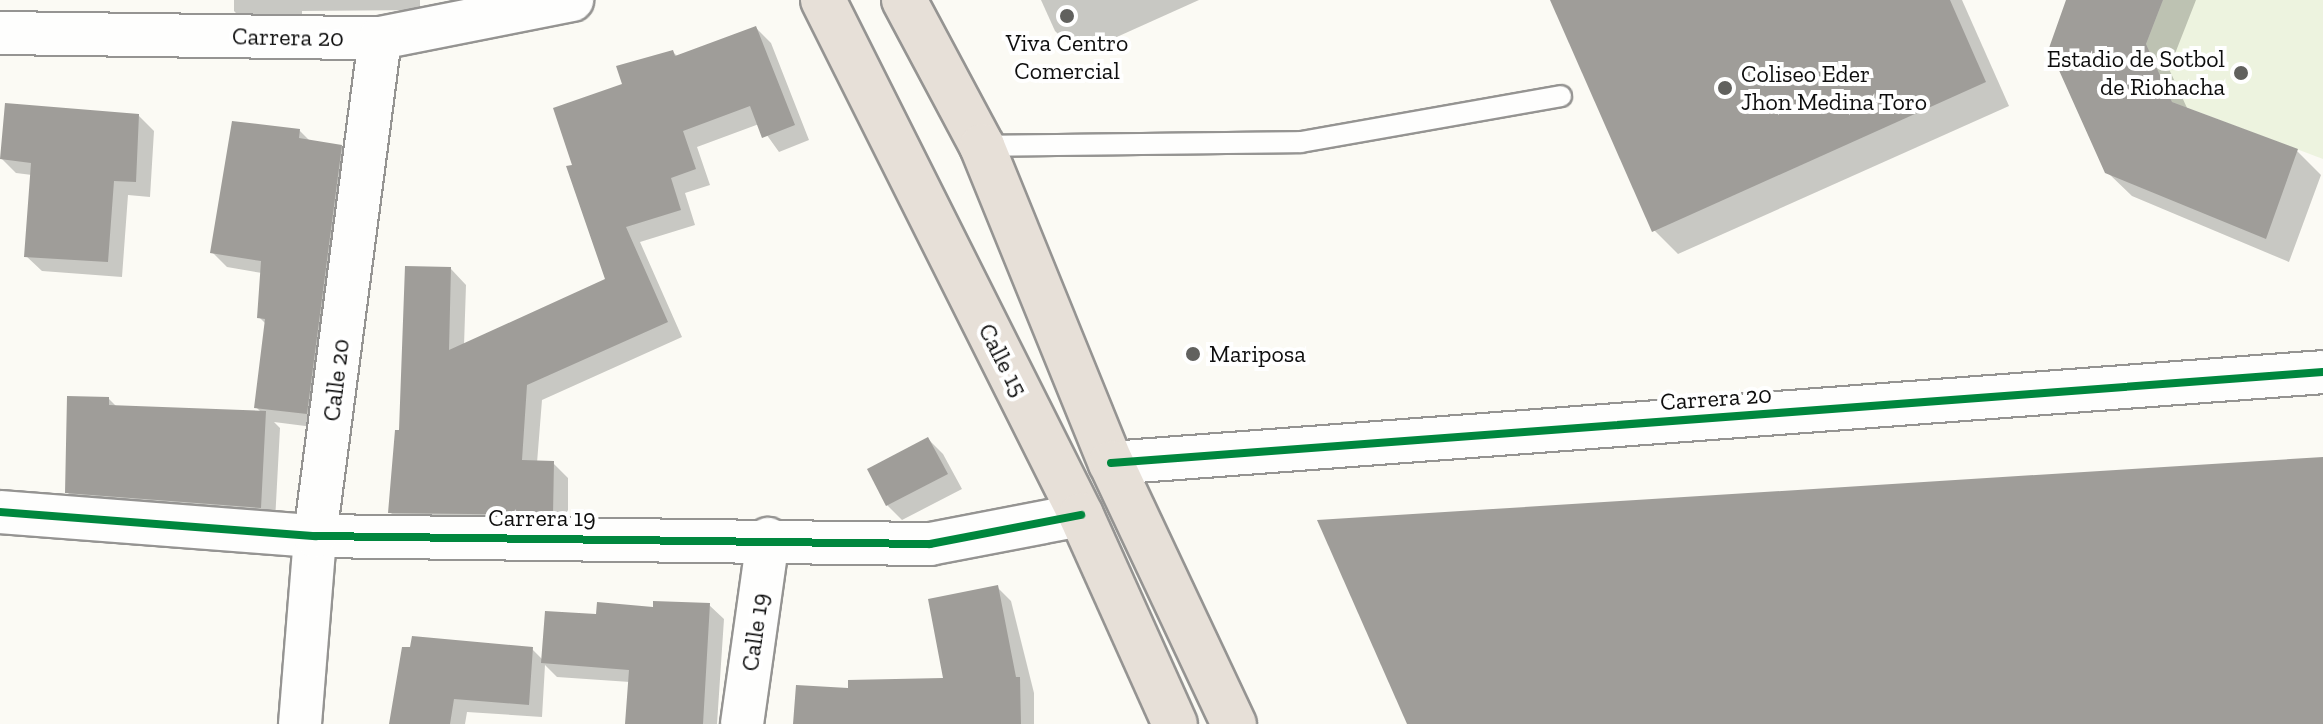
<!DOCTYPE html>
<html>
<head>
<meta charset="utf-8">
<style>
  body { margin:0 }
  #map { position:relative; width:2323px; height:724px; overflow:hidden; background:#fbfaf4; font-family:"Zilla Slab",serif }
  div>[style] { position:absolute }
  .pitch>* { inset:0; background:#edf3df }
  .shadow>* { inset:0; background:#0003 }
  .building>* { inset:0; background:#9f9d99 }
  .roads { filter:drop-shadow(2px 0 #959492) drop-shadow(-2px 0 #959492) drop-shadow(0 2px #959492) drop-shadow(0 -2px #959492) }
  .lane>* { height:20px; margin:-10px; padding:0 10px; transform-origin:10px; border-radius:10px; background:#fefefd }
  .street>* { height:42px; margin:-21px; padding:0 21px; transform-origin:21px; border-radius:21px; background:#fefefd }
  .highway>* { height:44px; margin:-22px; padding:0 22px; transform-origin:22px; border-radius:22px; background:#e7e0d8 }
  .cycleway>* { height:8px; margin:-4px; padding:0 4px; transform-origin:4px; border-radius:4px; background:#00873e }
  .dots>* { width:22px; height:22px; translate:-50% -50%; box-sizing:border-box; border:4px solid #fff; border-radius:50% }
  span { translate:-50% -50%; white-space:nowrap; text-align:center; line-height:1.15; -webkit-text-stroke:8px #fff; paint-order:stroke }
  .street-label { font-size:24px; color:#0e0e0e }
  .poi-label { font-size:24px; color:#0e0e0e }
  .right { translate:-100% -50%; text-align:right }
  .left { translate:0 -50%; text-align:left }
</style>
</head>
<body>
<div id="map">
  <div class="pitch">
    <div style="clip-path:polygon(2163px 0,2323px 0,2323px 159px,2172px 102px,2146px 44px)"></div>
  </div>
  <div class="shadow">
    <div style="clip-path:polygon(234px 0,420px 0,420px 10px,302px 11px,302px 27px,249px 26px,234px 11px)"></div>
    <div style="clip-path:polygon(1041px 0,1199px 0,1079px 54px,1055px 31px)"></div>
    <div style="clip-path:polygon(1552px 0,1962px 0,2009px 106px,1678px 254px,1654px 230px)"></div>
    <div style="clip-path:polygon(2069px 0,2196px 0,2169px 69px,2188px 110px,2297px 151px,2321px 175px,2289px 262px,2132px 196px,2107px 172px)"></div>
    <div style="clip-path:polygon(756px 28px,771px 43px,809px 140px,779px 152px,759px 124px,697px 147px,710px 185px,685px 193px,695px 225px,640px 242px,682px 337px,542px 400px,537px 463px,553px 463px,568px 478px,568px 530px,405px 527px,390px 512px,401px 432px,451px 269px,466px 285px,464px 346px,608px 280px,574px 166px,624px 86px,673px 52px,678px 57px)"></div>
    <div style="clip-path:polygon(138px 115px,154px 131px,150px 197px,128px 195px,122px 277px,42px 271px,26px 256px,32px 175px,16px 173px,1px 158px)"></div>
    <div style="clip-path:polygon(299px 130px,311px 142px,341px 146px,356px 162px,321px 428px,274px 422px,280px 428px,275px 522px,82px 507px,67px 492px,109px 399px,117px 407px,262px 413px,256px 407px,266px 324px,259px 317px,262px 273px,227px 267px,212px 252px)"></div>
    <div style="clip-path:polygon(928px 439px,943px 454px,962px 489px,902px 520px,887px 505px)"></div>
    <div style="clip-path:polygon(997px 587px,1011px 601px,1034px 693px,1034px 724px,796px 724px,850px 690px,945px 680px)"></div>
    <div style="clip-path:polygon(709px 605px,724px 619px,717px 724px,627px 724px,630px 682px,557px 677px,545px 665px,542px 717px,467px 712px,465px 724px,391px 724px,532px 649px,543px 660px,598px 616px)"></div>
  </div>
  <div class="building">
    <div style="clip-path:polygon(1550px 0,1950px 0,1986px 82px,1652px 232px)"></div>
    <div style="clip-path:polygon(2066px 0,2163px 0,2146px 44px,2172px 102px,2298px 149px,2266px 239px,2105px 173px,2049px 48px)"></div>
    <div style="clip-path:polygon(756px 26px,795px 125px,762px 138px,750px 106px,683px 131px,696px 169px,671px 178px,681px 210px,626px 227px,668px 322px,527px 385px,522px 460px,554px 461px,553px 515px,388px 513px,395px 430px,399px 430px,405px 266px,451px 267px,449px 350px,605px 279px,566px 166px,572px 165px,553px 108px,622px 84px,616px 66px,673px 50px,675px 56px)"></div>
    <div style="clip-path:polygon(5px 103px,139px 114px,136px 182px,114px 181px,108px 262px,24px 257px,31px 163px,0 159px)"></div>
    <div style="clip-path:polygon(232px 121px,300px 129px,299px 138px,342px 145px,307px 414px,254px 408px,265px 319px,257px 318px,261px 261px,210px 253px)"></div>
    <div style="clip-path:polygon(67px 396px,109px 397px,109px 405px,266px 411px,261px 508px,65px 493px)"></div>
    <div style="clip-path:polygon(928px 437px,948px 474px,886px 506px,867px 469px)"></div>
    <div style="clip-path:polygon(2323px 457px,2323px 724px,1407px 724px,1317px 520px)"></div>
    <div style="clip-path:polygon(998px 585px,1016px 677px,1020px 677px,1021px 724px,793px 724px,796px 685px,848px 688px,848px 680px,943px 678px,928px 599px)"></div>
    <div style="clip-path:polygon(653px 601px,710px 603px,703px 724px,625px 724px,629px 670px,541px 663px,545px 611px,596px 614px,597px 602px,653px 607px)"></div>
    <div style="clip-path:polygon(412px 636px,533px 647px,529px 705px,454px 699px,450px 724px,389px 724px,402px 647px,410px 647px)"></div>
  </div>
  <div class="roads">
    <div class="lane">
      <div style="left:982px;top:146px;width:319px;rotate:-0.7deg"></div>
      <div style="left:1301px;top:142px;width:264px;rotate:-10deg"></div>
    </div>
    <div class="street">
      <div style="left:0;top:33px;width:380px;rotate:0.8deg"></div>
      <div style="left:380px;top:38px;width:196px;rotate:-11.2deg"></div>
      <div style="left:1111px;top:463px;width:1215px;rotate:-4.29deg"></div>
      <div style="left:0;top:512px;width:316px;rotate:4.4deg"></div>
      <div style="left:315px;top:536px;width:615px;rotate:0.75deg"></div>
      <div style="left:930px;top:544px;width:154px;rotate:-10.9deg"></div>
      <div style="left:300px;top:724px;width:189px;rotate:-85.4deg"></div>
      <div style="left:315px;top:536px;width:502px;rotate:-82.56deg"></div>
      <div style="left:742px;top:724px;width:187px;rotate:-82deg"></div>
    </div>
    <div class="highway">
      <div style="left:823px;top:0;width:576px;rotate:63.39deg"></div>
      <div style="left:1081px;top:515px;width:229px;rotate:65.8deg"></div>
      <div style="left:904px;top:0;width:166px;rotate:61.9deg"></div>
      <div style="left:982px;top:146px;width:342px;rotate:67.9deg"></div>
      <div style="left:1111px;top:463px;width:289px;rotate:64.8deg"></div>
    </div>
  </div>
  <div class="cycleway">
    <div style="left:1111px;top:463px;width:1215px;rotate:-4.29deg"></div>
    <div style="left:0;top:512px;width:316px;rotate:4.4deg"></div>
    <div style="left:315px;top:536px;width:615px;rotate:0.75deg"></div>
    <div style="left:930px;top:544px;width:154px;rotate:-10.9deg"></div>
  </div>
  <div class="dots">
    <div style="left:1067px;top:16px;background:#61615e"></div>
    <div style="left:2241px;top:73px;background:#61615e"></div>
    <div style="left:1725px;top:88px;background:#61615e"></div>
    <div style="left:1193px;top:354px;background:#61615e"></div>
  </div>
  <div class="street-label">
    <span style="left:288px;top:37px;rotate:1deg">Carrera 20</span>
    <span style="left:1003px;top:360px;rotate:63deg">Calle 15</span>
    <span style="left:336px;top:380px;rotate:-83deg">Calle 20</span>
    <span style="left:1716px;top:398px;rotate:-4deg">Carrera 20</span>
    <span style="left:542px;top:518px">Carrera 19</span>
    <span style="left:755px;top:632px;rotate:-82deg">Calle 19</span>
  </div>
  <div class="poi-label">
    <span style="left:1067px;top:57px">Viva Centro<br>Comercial</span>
    <span class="right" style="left:2225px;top:73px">Estadio de Sotbol<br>de Riohacha</span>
    <span class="left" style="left:1741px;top:88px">Coliseo Eder<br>Jhon Medina Toro</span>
    <span class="left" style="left:1209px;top:354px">Mariposa</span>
  </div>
</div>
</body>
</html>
